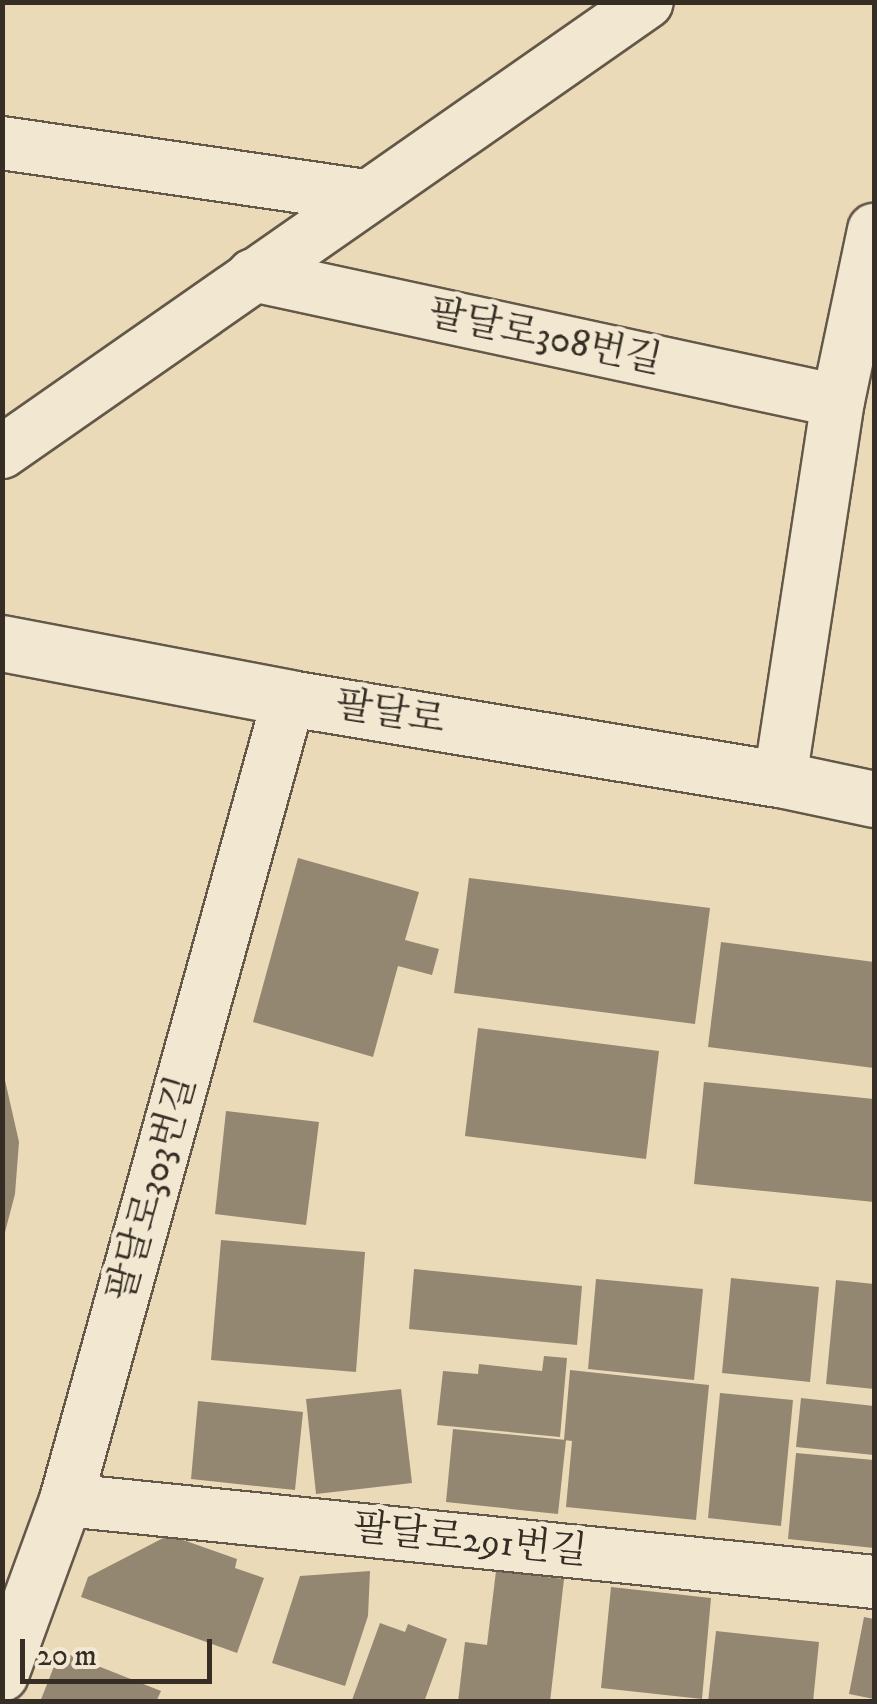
<!DOCTYPE html>
<html>
<head>
<meta charset="utf-8">
<style>
  body { margin:0 }
  #map { position:relative; width:877px; height:1704px; overflow:hidden; background:#ebdab8; font-family:"IM FELL DW Pica","Noto Serif KR",serif }
  div>[style] { position:absolute }
  .building>* { inset:0; background:#948771 }
  .roads { filter:drop-shadow(2px 0 #635849) drop-shadow(-2px 0 #635849) drop-shadow(0 2px #635849) drop-shadow(0 -2px #635849) }
  .minor>* { height:52px; margin:-26px; padding:0 26px; transform-origin:26px; border-radius:26px; background:#f2e7d1 }
  .secondary>* { height:55px; margin:-27.5px; padding:0 27.5px; transform-origin:27.5px; border-radius:27.5px; background:#f2e7d1 }
  span { translate:-50% -50%; white-space:nowrap; text-align:center; line-height:1.15; -webkit-text-stroke:10px #f2e7d1; paint-order:stroke }
  .street-label { font-size:38px; color:#362d24 }
  .frame { position:absolute; inset:0; border:5px solid #362d24; pointer-events:none }
  .scale { position:absolute; left:20px; top:1639px; width:192px; height:45px; box-sizing:border-box; border:5px solid #362d24; border-top:0; padding-left:12px; font-size:30px; line-height:35px; white-space:nowrap; color:#362d24; -webkit-text-stroke:8px #f2e7d1; paint-order:stroke }
</style>
</head>
<body>
<div id="map">
  <div class="building">
    <div style="clip-path:polygon(298px 858px,419px 892px,405px 940px,439px 949px,432px 975px,398px 966px,373px 1057px,253px 1022px)"></div>
    <div style="clip-path:polygon(469px 878px,710px 908px,695px 1024px,454px 993px)"></div>
    <div style="clip-path:polygon(721px 942px,874px 962px,874px 1068px,708px 1047px)"></div>
    <div style="clip-path:polygon(478px 1028px,659px 1051px,646px 1159px,465px 1136px)"></div>
    <div style="clip-path:polygon(2px 1067px,19px 1142px,15px 1194px,4px 1236px)"></div>
    <div style="clip-path:polygon(704px 1082px,874px 1099px,874px 1202px,694px 1184px)"></div>
    <div style="clip-path:polygon(226px 1111px,319px 1122px,306px 1225px,215px 1214px)"></div>
    <div style="clip-path:polygon(221px 1240px,365px 1252px,356px 1372px,211px 1360px)"></div>
    <div style="clip-path:polygon(414px 1269px,582px 1286px,577px 1345px,409px 1329px)"></div>
    <div style="clip-path:polygon(731px 1278px,819px 1287px,810px 1382px,722px 1373px)"></div>
    <div style="clip-path:polygon(596px 1279px,703px 1289px,694px 1380px,588px 1369px)"></div>
    <div style="clip-path:polygon(836px 1280px,874px 1284px,874px 1389px,826px 1384px)"></div>
    <div style="clip-path:polygon(544px 1356px,567px 1358px,560px 1437px,437px 1425px,443px 1371px,478px 1374px,479px 1364px,542px 1371px)"></div>
    <div style="clip-path:polygon(570px 1370px,709px 1385px,696px 1520px,566px 1507px,572px 1441px,564px 1440px)"></div>
    <div style="clip-path:polygon(401px 1389px,412px 1483px,316px 1494px,306px 1399px)"></div>
    <div style="clip-path:polygon(720px 1393px,793px 1400px,781px 1526px,708px 1518px)"></div>
    <div style="clip-path:polygon(801px 1398px,874px 1406px,874px 1455px,796px 1447px)"></div>
    <div style="clip-path:polygon(198px 1401px,303px 1412px,295px 1490px,191px 1479px)"></div>
    <div style="clip-path:polygon(453px 1429px,566px 1440px,558px 1514px,446px 1502px)"></div>
    <div style="clip-path:polygon(796px 1453px,874px 1460px,874px 1548px,788px 1539px)"></div>
    <div style="clip-path:polygon(169px 1535px,237px 1559px,235px 1568px,264px 1578px,237px 1653px,81px 1597px,88px 1577px)"></div>
    <div style="clip-path:polygon(370px 1571px,368px 1616px,345px 1686px,272px 1663px,300px 1576px)"></div>
    <div style="clip-path:polygon(496px 1571px,564px 1579px,550px 1702px,458px 1702px,465px 1642px,487px 1645px)"></div>
    <div style="clip-path:polygon(611px 1587px,711px 1598px,702px 1699px,601px 1688px)"></div>
    <div style="clip-path:polygon(864px 1617px,874px 1619px,874px 1699px,849px 1694px)"></div>
    <div style="clip-path:polygon(380px 1623px,405px 1632px,408px 1624px,447px 1639px,424px 1702px,352px 1700px)"></div>
    <div style="clip-path:polygon(716px 1631px,819px 1642px,813px 1702px,708px 1702px)"></div>
    <div style="clip-path:polygon(60px 1651px,161px 1691px,156px 1702px,40px 1702px)"></div>
  </div>
  <div class="roads">
    <div class="minor">
      <div style="left:2px;top:143px;width:366px;rotate:8.3deg"></div>
      <div style="left:253px;top:275px;width:598px;rotate:12.15deg"></div>
      <div style="left:2px;top:452px;width:786px;rotate:-34.9deg"></div>
      <div style="left:780px;top:779px;width:382px;rotate:-81.3deg"></div>
      <div style="left:838px;top:401px;width:175px;rotate:-78.1deg"></div>
      <div style="left:66px;top:1500px;width:812px;rotate:5.79deg"></div>
      <div style="left:2px;top:1675px;width:186px;rotate:-69.9deg"></div>
      <div style="left:66px;top:1500px;width:832px;rotate:-74.46deg"></div>
    </div>
    <div class="secondary">
      <div style="left:2px;top:643px;width:292px;rotate:10.8deg"></div>
      <div style="left:289px;top:698px;width:498px;rotate:9.4deg"></div>
      <div style="left:780px;top:779px;width:96px;rotate:12deg"></div>
    </div>
  </div>
  <div class="street-label">
    <span style="left:545px;top:338px;rotate:12deg">팔달로308번길</span>
    <span style="left:390px;top:714px;rotate:9deg">팔달로</span>
    <span style="left:153px;top:1189px;rotate:-74deg">팔달로303번길</span>
    <span style="left:470px;top:1541px;rotate:6deg">팔달로291번길</span>
  </div>
  <div class="frame"></div>
  <div class="scale">20 m</div>
</div>
</body>
</html>
